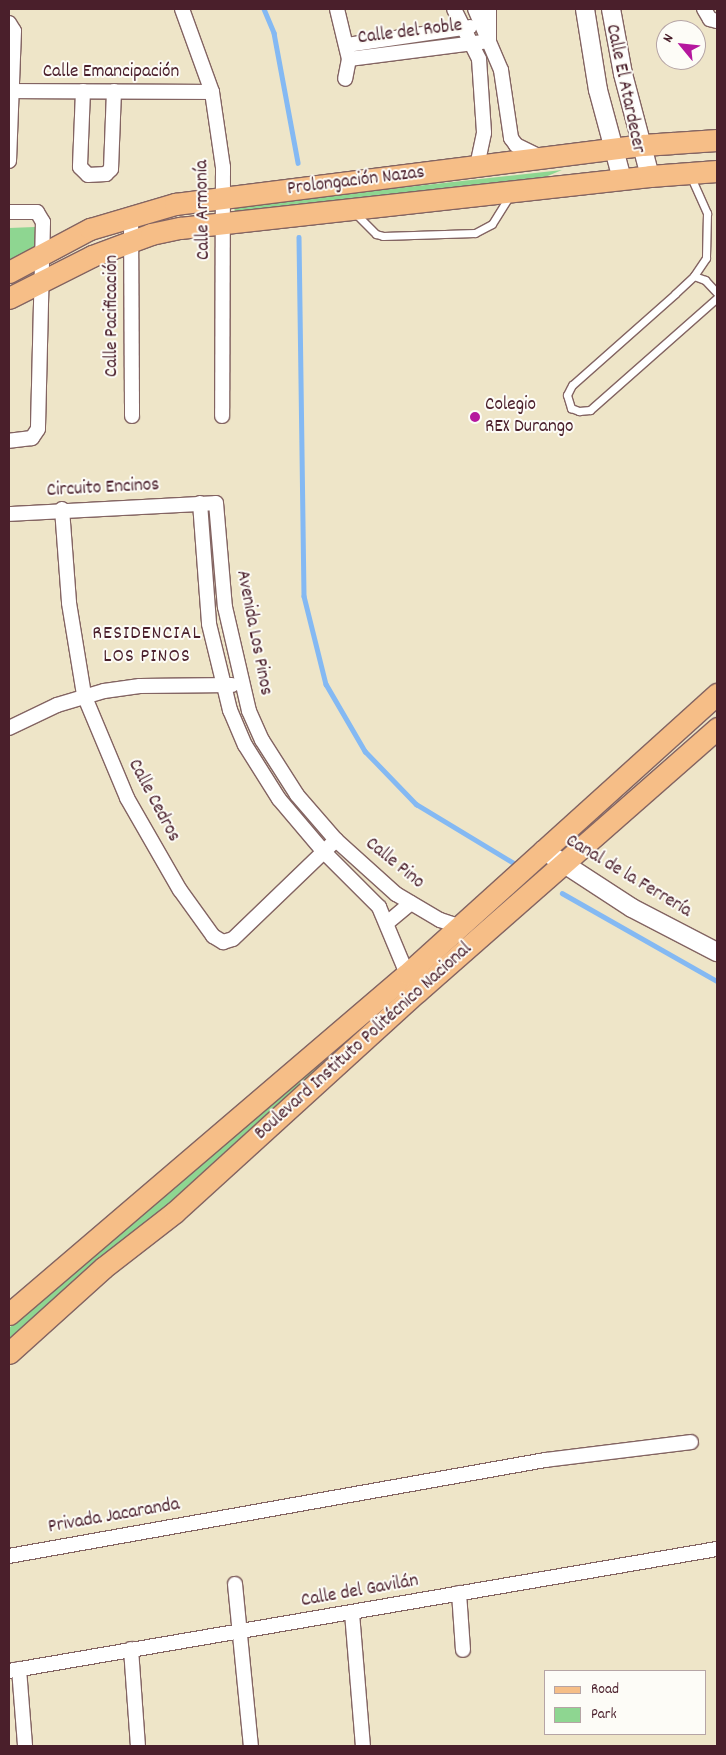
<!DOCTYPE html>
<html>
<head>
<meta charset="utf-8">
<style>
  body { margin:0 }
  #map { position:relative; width:726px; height:1755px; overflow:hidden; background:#eee5c8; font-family:Dekko,sans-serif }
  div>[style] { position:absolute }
  .green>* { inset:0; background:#8ed691 }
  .stream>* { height:4.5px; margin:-2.25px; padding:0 2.25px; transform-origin:2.25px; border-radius:2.25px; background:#84b9f3 }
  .roads { filter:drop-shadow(1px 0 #836462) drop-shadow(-1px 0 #836462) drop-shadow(0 1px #836462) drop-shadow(0 -1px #836462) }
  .service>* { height:7px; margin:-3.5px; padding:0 3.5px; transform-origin:3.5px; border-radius:3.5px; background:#fff }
  .minor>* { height:14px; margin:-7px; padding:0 7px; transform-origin:7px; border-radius:7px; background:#fff }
  .tertiary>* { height:18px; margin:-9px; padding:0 9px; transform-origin:9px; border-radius:9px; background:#fff }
  .primary>* { height:21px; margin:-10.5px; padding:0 10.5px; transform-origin:10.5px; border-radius:10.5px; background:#f6be87 }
  .dots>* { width:14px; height:14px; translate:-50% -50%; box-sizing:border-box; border:2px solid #fdfcf7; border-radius:50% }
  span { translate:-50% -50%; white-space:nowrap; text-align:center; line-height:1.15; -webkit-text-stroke:4px #fdfcf7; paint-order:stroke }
  .street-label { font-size:19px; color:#4a1f2b }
  .poi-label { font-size:19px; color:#4a1f2b }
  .left { translate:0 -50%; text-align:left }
  .neighbourhood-label { font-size:20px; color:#4a1f2b; letter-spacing:1px }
  .frame { position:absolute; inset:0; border:10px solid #4a1f2b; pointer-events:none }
  .legend { position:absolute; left:544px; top:1670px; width:162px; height:65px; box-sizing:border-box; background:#fdfcf7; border:1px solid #b5a4a5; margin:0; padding:6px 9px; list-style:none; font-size:15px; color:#4a1f2b }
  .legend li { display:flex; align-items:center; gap:10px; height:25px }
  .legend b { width:25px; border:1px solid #b5a4a5 }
  .north { position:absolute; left:656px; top:20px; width:50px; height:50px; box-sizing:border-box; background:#fdfcf7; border:1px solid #b5a4a5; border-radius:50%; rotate:298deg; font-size:14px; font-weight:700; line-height:20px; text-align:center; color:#4a1f2b }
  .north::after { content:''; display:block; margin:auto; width:18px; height:22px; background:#b5179e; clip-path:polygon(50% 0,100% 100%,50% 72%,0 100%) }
</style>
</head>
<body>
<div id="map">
  <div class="green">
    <div style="clip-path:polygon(562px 170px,538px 180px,235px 213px,234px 206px)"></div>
    <div style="clip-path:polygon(35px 227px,35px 253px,9px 267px,9px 228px)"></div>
    <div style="clip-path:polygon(386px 1000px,394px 1009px,9px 1348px,9px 1328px)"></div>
  </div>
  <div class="stream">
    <div style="left:264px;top:9px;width:26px;rotate:67deg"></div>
    <div style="left:274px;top:33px;width:132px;rotate:79.5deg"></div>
    <div style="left:299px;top:237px;width:359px;rotate:89.2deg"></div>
    <div style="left:304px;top:596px;width:91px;rotate:76deg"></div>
    <div style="left:326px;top:684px;width:78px;rotate:59.8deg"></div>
    <div style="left:365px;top:751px;width:74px;rotate:46.1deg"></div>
    <div style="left:416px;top:804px;width:118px;rotate:31.1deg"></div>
    <div style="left:562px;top:893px;width:178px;rotate:29.6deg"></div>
  </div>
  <div class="roads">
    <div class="service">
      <div style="left:690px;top:175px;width:42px;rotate:65.9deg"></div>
      <div style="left:707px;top:213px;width:45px;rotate:91.3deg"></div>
      <div style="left:706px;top:258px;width:22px;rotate:124deg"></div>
      <div style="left:694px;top:276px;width:26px;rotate:137deg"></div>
      <div style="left:675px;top:294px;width:137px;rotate:138.5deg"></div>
      <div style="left:572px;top:385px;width:11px;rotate:117deg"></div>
      <div style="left:567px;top:395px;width:14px;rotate:73deg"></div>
      <div style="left:571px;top:408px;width:9px;rotate:21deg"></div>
      <div style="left:579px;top:411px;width:11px;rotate:-5deg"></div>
      <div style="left:590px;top:410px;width:169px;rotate:-41.4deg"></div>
      <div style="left:354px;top:212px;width:31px;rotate:45deg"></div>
      <div style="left:376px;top:234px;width:7px;rotate:16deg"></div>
      <div style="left:383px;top:236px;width:92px;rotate:-1.9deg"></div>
      <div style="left:475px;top:233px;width:19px;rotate:-28deg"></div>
      <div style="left:492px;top:224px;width:34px;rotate:-58deg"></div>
      <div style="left:694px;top:276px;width:12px;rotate:20deg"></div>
      <div style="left:705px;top:280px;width:18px;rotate:47deg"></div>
    </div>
    <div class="minor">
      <div style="left:182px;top:9px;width:88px;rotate:70.1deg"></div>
      <div style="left:212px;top:92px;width:76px;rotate:81.7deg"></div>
      <div style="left:223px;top:167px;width:249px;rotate:90.2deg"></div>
      <div style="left:337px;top:9px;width:51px;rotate:76.5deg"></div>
      <div style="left:349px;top:59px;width:20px;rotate:101deg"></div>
      <div style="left:454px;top:9px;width:56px;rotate:63.4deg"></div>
      <div style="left:479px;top:59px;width:74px;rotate:86.1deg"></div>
      <div style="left:484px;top:133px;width:35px;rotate:102deg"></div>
      <div style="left:475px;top:9px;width:66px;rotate:66.9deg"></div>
      <div style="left:501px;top:70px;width:69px;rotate:81.6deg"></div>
      <div style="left:511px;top:138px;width:9px;rotate:54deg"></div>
      <div style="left:516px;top:145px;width:25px;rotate:26deg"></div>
      <div style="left:704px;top:9px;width:12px;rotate:59deg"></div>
      <div style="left:710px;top:19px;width:7px;rotate:16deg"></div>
      <div style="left:9px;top:23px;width:9px;rotate:58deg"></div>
      <div style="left:14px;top:31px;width:130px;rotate:92.2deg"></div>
      <div style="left:347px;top:45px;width:124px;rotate:-8.3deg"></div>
      <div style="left:349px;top:59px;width:141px;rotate:-7.3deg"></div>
      <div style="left:489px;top:41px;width:32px;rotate:-90deg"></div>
      <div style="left:9px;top:91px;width:203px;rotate:0.3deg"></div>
      <div style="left:83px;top:91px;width:76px;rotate:92.3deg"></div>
      <div style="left:80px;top:167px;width:11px;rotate:45deg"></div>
      <div style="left:88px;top:175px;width:18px;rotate:-3deg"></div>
      <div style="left:106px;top:174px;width:7px;rotate:-45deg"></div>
      <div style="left:111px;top:169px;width:78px;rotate:-87.8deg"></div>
      <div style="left:9px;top:212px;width:28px"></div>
      <div style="left:37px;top:212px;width:12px;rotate:59deg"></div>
      <div style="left:43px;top:222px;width:207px;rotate:91.4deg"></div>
      <div style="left:38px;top:429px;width:11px;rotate:124deg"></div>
      <div style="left:32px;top:438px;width:23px;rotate:173deg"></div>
      <div style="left:131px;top:216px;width:200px;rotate:89.7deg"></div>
      <div style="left:200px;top:503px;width:121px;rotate:85.7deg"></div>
      <div style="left:209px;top:624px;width:89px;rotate:76.3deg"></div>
      <div style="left:230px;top:710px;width:38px;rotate:67deg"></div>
      <div style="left:245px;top:745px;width:64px;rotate:57.8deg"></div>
      <div style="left:279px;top:799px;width:70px;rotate:49.7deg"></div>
      <div style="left:324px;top:852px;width:78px;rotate:45deg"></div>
      <div style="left:379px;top:907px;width:73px;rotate:67.3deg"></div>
      <div style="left:62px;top:509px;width:94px;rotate:85.7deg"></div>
      <div style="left:69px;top:603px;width:93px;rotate:80.7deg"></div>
      <div style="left:84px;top:695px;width:112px;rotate:67.3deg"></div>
      <div style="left:127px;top:798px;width:106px;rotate:60.1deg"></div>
      <div style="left:180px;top:890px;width:57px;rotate:54.3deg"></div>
      <div style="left:213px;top:936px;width:12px;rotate:31deg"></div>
      <div style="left:223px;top:942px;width:10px;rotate:-17deg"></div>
      <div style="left:233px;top:939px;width:143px;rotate:-43.9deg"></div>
      <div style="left:9px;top:514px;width:207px;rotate:-3deg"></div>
      <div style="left:216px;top:503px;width:104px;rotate:85.1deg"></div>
      <div style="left:225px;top:607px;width:107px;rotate:77deg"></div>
      <div style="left:249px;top:711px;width:32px;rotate:66deg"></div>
      <div style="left:262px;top:740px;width:65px;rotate:57.5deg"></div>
      <div style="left:297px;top:795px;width:60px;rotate:49.1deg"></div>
      <div style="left:336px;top:840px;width:81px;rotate:42deg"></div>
      <div style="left:396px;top:894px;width:51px;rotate:30.6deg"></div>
      <div style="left:440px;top:920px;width:19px;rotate:18deg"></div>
      <div style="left:9px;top:728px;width:53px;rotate:-25.6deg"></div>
      <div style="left:57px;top:705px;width:49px;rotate:-16.6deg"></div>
      <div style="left:104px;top:691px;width:36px;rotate:-8deg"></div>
      <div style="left:140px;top:686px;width:92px;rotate:-0.6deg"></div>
      <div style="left:387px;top:923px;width:31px;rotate:-40deg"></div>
      <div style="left:9px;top:1556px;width:545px;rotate:-10.15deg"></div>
      <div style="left:545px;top:1460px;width:147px;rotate:-7deg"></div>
      <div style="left:235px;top:1584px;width:163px;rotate:84.4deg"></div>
      <div style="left:459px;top:1593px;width:57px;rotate:86deg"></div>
      <div style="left:352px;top:1613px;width:133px;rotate:85.3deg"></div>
      <div style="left:131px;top:1649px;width:97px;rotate:85.9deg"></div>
      <div style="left:19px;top:1669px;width:77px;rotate:85.5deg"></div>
      <div style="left:9px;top:1671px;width:718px;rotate:-9.78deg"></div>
    </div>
    <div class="tertiary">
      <div style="left:585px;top:9px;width:82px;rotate:80.9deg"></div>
      <div style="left:598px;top:90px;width:92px;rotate:74.9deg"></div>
      <div style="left:611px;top:9px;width:66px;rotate:79.5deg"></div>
      <div style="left:623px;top:74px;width:106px;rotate:75.2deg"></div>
      <div style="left:543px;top:850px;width:106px;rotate:33.1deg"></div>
      <div style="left:632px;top:908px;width:96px;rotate:27.4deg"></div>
    </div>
    <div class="primary">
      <div style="left:9px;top:272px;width:92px;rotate:-28deg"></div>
      <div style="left:90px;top:229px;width:89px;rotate:-16.4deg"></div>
      <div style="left:175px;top:204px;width:472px;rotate:-7.2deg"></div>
      <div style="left:643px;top:145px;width:74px;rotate:-3.9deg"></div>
      <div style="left:9px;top:298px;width:93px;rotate:-26.8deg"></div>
      <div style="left:92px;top:256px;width:63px;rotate:-20.4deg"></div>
      <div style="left:151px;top:234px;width:30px;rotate:-12deg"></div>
      <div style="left:180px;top:228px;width:473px;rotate:-6.3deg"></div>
      <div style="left:650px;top:176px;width:67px;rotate:-4.3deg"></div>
      <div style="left:9px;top:1314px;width:523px;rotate:-40.51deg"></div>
      <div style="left:407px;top:974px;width:418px;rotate:-42.1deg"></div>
      <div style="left:9px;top:1353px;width:127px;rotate:-42.1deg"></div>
      <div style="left:103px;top:1268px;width:91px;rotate:-37.9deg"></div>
      <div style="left:175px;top:1212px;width:327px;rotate:-42.3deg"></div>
      <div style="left:417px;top:992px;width:400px;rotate:-41.3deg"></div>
    </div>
  </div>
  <div class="dots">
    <div style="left:475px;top:417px;background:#b5179e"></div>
  </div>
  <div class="street-label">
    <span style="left:410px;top:33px;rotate:-7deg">Calle del Roble</span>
    <span style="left:111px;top:73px">Calle Emancipación</span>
    <span style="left:624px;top:89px;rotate:78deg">Calle El Atardecer</span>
    <span style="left:356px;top:182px;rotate:-7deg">Prolongación Nazas</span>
    <span style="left:204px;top:210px;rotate:-91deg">Calle Armonía</span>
    <span style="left:113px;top:316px;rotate:-90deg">Calle Pacificación</span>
    <span style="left:103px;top:489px;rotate:-3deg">Circuito Encinos</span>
    <span style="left:253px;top:633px;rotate:79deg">Avenida Los Pinos</span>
    <span style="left:153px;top:801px;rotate:62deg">Calle Cedros</span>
    <span style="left:394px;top:864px;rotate:39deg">Calle Pino</span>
    <span style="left:628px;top:877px;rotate:31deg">Canal de la Ferrería</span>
    <span style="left:364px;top:1042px;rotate:-42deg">Boulevard Instituto Politécnico Nacional</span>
    <span style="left:114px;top:1517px;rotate:-10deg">Privada Jacaranda</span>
    <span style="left:360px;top:1592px;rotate:-10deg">Calle del Gavilán</span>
  </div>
  <div class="poi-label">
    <span class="left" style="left:485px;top:417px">Colegio<br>REX Durango</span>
  </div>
  <div class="neighbourhood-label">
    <span style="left:147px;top:646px">RESIDENCIAL<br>LOS PINOS</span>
  </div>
  <div class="frame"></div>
  <ul class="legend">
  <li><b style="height:6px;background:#f6be87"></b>Road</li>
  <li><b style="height:14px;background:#8ed691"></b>Park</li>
  </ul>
  <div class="north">N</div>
</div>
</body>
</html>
